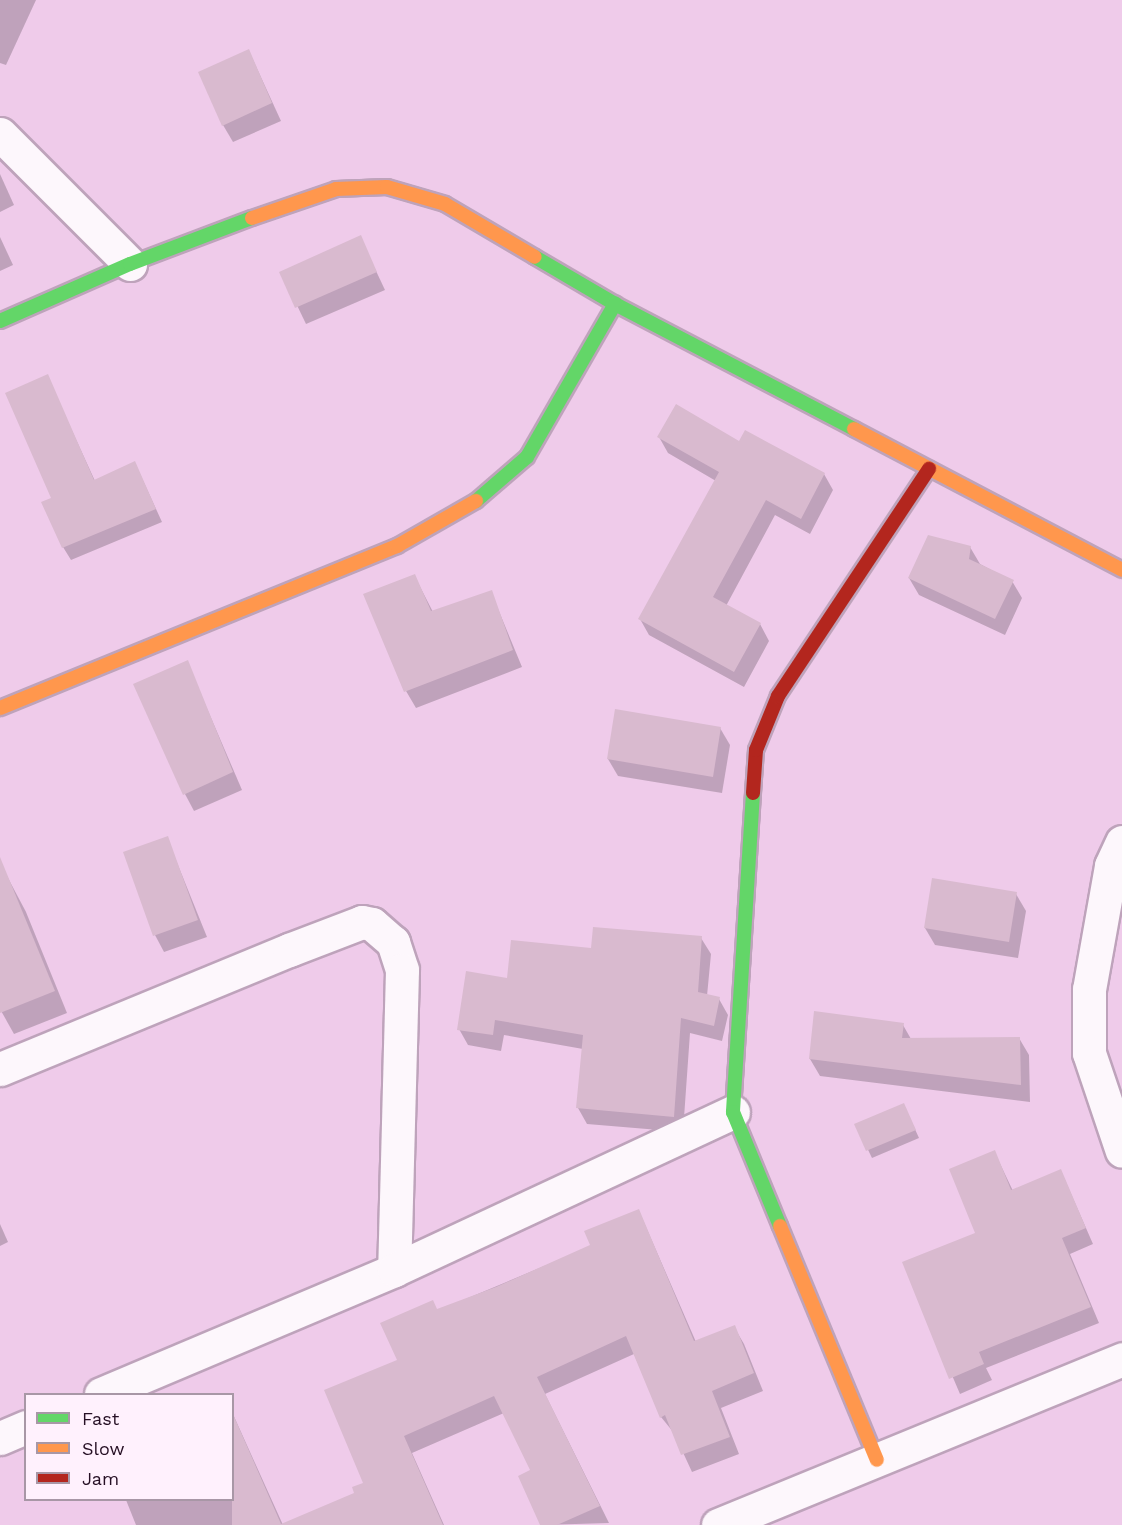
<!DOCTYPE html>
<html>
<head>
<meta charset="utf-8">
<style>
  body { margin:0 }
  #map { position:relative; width:1122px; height:1525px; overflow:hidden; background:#efcbea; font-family:"Work Sans",sans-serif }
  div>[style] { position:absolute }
  .shadow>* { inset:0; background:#0003 }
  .building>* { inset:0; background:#d9bacf }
  .roads { filter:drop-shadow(2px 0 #bea3bb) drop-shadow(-2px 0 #bea3bb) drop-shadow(0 2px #bea3bb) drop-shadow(0 -2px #bea3bb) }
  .street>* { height:33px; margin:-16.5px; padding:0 16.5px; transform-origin:16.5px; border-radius:16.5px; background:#fdf7fc }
  .fast>* { height:14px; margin:-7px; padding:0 7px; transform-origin:7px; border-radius:7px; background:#63d668 }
  .slow>* { height:14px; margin:-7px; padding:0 7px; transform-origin:7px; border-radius:7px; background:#ff974d }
  .jam>* { height:14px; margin:-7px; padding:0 7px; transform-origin:7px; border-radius:7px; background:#b3261e }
  span { translate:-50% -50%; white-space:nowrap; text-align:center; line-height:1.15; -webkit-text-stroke:4.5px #fff1fd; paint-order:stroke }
  .legend { position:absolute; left:24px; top:1393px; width:210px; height:108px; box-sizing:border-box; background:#fff1fd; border:2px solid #a897a6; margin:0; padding:8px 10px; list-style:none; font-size:18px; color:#260f24 }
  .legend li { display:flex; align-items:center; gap:12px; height:30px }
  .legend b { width:30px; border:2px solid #a897a6 }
</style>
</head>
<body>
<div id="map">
  <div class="shadow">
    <div style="clip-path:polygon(0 0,36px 0,6px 65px,0 63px)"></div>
    <div style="clip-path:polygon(249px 51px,281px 121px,233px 142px,223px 125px)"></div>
    <div style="clip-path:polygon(0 174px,14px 205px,0 212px)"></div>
    <div style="clip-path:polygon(0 237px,13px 265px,0 271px)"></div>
    <div style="clip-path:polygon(360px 237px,385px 290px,306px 324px,281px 272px)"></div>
    <div style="clip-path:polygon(47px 376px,95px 481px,135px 463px,162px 522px,71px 560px,63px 547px,53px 498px)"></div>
    <div style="clip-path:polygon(659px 437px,739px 443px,824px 474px,833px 490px,810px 534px,775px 515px,726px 606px,760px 624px,769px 641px,744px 687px,649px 635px,640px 619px,716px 481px,668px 453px)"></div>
    <div style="clip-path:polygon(970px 547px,980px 564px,1012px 581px,1022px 598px,1005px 635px,919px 595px,909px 578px)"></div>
    <div style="clip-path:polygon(414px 575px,433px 612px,491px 592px,522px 667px,416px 708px,406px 691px)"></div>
    <div style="clip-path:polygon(187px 662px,242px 790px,194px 811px,185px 794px)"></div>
    <div style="clip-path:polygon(720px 728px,730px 745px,722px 793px,618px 776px,608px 759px)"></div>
    <div style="clip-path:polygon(167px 838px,207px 937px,164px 952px,155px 935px)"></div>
    <div style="clip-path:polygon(0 863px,26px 912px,67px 1013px,14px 1034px,0 1009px)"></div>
    <div style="clip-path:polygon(1016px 894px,1026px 911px,1018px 958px,935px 945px,925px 928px)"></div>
    <div style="clip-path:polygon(701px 938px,711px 954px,707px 996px,719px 999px,728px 1015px,722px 1041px,690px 1033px,683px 1132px,587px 1124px,578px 1108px,583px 1049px,504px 1035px,501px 1051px,468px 1045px,459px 1029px,509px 979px,592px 949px)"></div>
    <div style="clip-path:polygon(903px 1025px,911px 1039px,1019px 1038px,1029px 1055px,1030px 1102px,820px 1076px,810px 1059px)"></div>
    <div style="clip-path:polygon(904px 1105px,919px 1138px,872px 1158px,856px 1125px)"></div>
    <div style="clip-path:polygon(994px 1151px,1013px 1191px,1061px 1171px,1093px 1244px,1070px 1254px,1099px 1323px,986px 1368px,992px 1380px,960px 1394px,904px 1263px,977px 1233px)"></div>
    <div style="clip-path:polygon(639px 1211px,696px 1342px,734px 1327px,744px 1344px,763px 1391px,721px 1408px,739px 1454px,692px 1472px,674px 1433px,661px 1417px,634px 1354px,545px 1394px,609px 1523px,542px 1525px,532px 1471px,504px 1413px,412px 1453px,444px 1525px,283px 1525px,356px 1493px,365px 1484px,399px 1361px,437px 1311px,592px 1246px)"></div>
    <div style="clip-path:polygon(0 1224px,8px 1242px,0 1246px)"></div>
    <div style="clip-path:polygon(232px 1412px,283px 1525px,136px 1525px,126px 1500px,232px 1500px)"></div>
  </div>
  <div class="building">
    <div style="clip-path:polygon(249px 49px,272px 103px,222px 126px,198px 72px)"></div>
    <div style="clip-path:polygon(361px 235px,377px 272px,295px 308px,279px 272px)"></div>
    <div style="clip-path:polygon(48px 374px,94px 480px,135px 461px,156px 509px,62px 548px,41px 502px,51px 498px,5px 393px)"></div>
    <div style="clip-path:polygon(676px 404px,739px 441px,745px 430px,825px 473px,801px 519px,766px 500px,713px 597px,761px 623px,734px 672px,638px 619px,719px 472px,657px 437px)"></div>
    <div style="clip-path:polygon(928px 535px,971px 546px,969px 559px,1014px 580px,995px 619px,908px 578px)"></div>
    <div style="clip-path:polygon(415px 574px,431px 611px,492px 590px,513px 650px,404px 692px,363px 594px)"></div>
    <div style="clip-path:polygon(188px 660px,233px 772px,183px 795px,133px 684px)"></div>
    <div style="clip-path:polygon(615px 709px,721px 727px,713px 777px,607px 759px)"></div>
    <div style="clip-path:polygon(168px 836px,198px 920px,153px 936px,123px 852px)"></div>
    <div style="clip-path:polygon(0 857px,55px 991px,0 1013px)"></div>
    <div style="clip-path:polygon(932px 878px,1017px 892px,1009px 942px,924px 928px)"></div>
    <div style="clip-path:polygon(593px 927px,702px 936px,698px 992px,720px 997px,714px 1026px,681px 1018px,674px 1117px,576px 1108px,583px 1035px,495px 1020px,493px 1035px,457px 1030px,466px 971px,507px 978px,511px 940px,591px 948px)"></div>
    <div style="clip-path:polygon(814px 1011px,904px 1023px,902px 1038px,1020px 1037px,1021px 1085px,809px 1059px)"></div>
    <div style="clip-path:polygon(904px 1103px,916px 1130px,866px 1151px,854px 1124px)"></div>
    <div style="clip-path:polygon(995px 1150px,1011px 1190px,1061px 1169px,1086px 1228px,1062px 1238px,1091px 1307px,979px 1352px,984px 1364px,949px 1379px,902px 1262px,975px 1233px,949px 1169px)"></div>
    <div style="clip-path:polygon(639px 1209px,694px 1341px,735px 1325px,754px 1373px,712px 1391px,730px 1437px,681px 1455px,665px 1415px,660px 1418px,626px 1336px,537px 1377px,600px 1506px,557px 1525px,540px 1525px,518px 1476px,530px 1470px,494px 1396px,404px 1436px,443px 1525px,232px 1525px,232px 1412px,281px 1524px,354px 1493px,352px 1487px,363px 1483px,324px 1390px,397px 1360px,380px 1323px,433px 1300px,437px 1309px,496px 1287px,590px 1245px,584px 1231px)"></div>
  </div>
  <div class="roads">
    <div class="street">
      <div style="left:0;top:134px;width:184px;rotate:45deg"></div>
      <div style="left:1122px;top:842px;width:26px;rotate:115deg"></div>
      <div style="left:1111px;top:866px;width:125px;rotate:100.1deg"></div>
      <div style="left:1089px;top:989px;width:64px;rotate:90deg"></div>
      <div style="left:1089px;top:1053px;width:103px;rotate:71.4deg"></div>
      <div style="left:0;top:1069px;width:313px;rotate:-22.4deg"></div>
      <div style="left:289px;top:950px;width:78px;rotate:-21deg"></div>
      <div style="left:362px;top:922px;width:10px;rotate:11deg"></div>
      <div style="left:372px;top:924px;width:28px;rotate:41deg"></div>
      <div style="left:393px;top:942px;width:29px;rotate:72deg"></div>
      <div style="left:402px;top:970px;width:300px;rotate:91.5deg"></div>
      <div style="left:101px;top:1394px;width:318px;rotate:-22.9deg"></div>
      <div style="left:394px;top:1270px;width:374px;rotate:-25deg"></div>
      <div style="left:0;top:1438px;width:28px;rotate:-23deg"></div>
      <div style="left:718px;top:1525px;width:437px;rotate:-22.3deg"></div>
    </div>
    <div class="fast">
      <div style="left:535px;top:257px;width:93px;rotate:30.4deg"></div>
      <div style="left:615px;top:304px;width:270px;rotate:27.6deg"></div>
      <div style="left:0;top:321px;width:142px;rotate:-23.7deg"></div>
      <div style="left:130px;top:264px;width:130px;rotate:-20.7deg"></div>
      <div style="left:476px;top:501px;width:67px;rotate:-40.8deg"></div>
      <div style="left:527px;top:457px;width:177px;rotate:-60.1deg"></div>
      <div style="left:753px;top:793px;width:320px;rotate:93.6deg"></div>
      <div style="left:733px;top:1112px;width:123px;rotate:67.6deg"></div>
    </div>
    <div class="slow">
      <div style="left:252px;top:218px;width:89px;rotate:-19deg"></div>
      <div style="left:336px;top:189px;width:51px;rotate:-2.2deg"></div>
      <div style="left:387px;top:187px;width:60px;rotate:16.3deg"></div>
      <div style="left:445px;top:204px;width:104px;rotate:30.5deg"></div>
      <div style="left:854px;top:429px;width:303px;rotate:27.7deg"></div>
      <div style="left:0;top:708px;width:429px;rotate:-22.2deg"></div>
      <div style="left:397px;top:546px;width:91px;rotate:-29.7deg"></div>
      <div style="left:780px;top:1226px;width:253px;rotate:67.5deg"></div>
    </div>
    <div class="jam">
      <div style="left:753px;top:793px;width:43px;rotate:-86deg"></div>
      <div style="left:756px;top:750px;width:58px;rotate:-67.8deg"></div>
      <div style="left:778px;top:696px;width:273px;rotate:-56.4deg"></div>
    </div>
  </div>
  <ul class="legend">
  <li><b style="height:8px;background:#63d668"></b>Fast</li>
  <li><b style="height:8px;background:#ff974d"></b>Slow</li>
  <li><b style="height:8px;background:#b3261e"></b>Jam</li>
  </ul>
</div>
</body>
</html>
